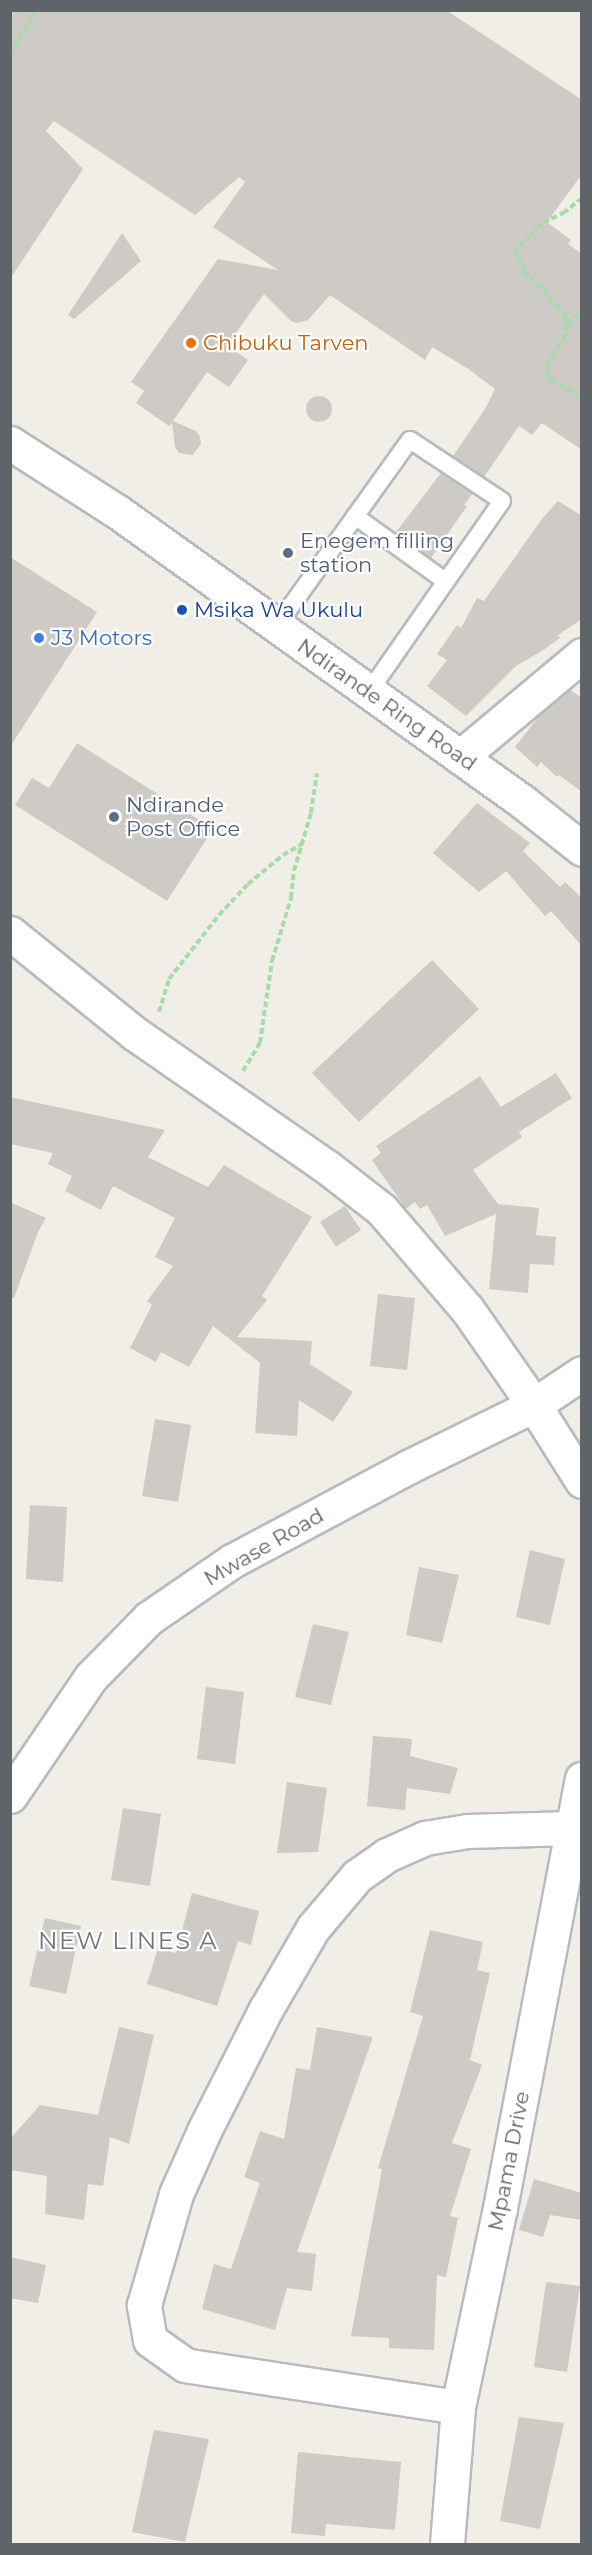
<!DOCTYPE html>
<html>
<head>
<meta charset="utf-8">
<style>
  body { margin:0 }
  #map { position:relative; width:592px; height:2555px; overflow:hidden; background:#f1ede7; font-family:Montserrat,sans-serif }
  div>[style] { position:absolute }
  .building>* { inset:0; background:#cecac5 }
  .round { border-radius:50% }
  .path>* { height:4px; margin-top:-2px; transform-origin:0; background:repeating-linear-gradient(90deg,#a4dda8 0 6px,transparent 0 9px) }
  .roads { filter:drop-shadow(2px 0 #b7babe) drop-shadow(-2px 0 #b7babe) drop-shadow(0 2px #b7babe) drop-shadow(0 -2px #b7babe) }
  .service>* { height:16px; margin:-8px; padding:0 8px; transform-origin:8px; border-radius:8px; background:#fff }
  .minor>* { height:33px; margin:-16.5px; padding:0 16.5px; transform-origin:16.5px; border-radius:16.5px; background:#fff }
  .tertiary>* { height:33px; margin:-16.5px; padding:0 16.5px; transform-origin:16.5px; border-radius:16.5px; background:#fff }
  .dots>* { width:16px; height:16px; translate:-50% -50%; box-sizing:border-box; border:3px solid #fff; border-radius:50% }
  span { translate:-50% -50%; white-space:nowrap; text-align:center; line-height:1.15; -webkit-text-stroke:4.5px #fff; paint-order:stroke }
  .food-label { font-size:21px; color:#c56008 }
  .left { translate:0 -50%; text-align:left }
  .service-label { font-size:21px; color:#4e5e75 }
  .transit-label { font-size:21px; color:#164399 }
  .shop-label { font-size:21px; color:#366cbe }
  .street-label { font-size:21px; color:#5e6468 }
  .quarter-label { font-size:24px; color:#6f767a; letter-spacing:1.5px }
  .frame { position:absolute; inset:0; border:12px solid #5e6468; pointer-events:none }
</style>
</head>
<body>
<div id="map">
  <div class="building">
    <div style="clip-path:polygon(10px 10px,446px 10px,582px 100px,582px 174px,547px 222px,571px 240px,568px 244px,582px 254px,582px 450px,542px 423px,532px 435px,519px 426px,484px 477px,453px 456px,485px 409px,495px 389px,467px 368px,432px 347px,425px 360px,330px 295px,308px 320px,297px 323px,291px 321px,264px 294px,227px 345px,248px 360px,229px 387px,207px 372px,173px 421px,196px 431px,200px 437px,201px 444px,193px 455px,179px 453px,175px 447px,172px 423px,169px 426px,136px 403px,144px 391px,131px 382px,218px 259px,278px 270px,213px 227px,245px 182px,239px 177px,195px 215px,54px 121px,46px 131px,83px 169px,10px 279px)"></div>
    <div style="clip-path:polygon(122px 233px,141px 261px,74px 319px,68px 315px)"></div>
    <div class="round" style="left:306px;top:396px;width:26px;height:26px"></div>
    <div style="clip-path:polygon(441px 473px,472px 494px,464px 505px,467px 506px,431px 558px,396px 532px)"></div>
    <div style="clip-path:polygon(558px 501px,582px 516px,582px 619px,558px 635px,560px 638px,542px 651px,516px 666px,466px 716px,427px 686px,447px 660px,437px 654px,457px 625px,461px 628px,477px 598px,484px 601px,541px 520px)"></div>
    <div style="clip-path:polygon(10px 557px,97px 612px,10px 747px)"></div>
    <div style="clip-path:polygon(570px 690px,582px 698px,582px 792px,559px 775px,557px 777px,541px 762px,537px 767px,515px 747px,539px 716px)"></div>
    <div style="clip-path:polygon(77px 743px,213px 829px,167px 901px,15px 805px,32px 778px,49px 788px)"></div>
    <div style="clip-path:polygon(477px 803px,530px 843px,523px 851px,560px 887px,565px 882px,582px 898px,582px 946px,551px 911px,545px 916px,506px 871px,479px 892px,433px 853px)"></div>
    <div style="clip-path:polygon(432px 960px,479px 1009px,359px 1122px,312px 1073px)"></div>
    <div style="clip-path:polygon(556px 1073px,572px 1098px,519px 1132px,522px 1137px,473px 1170px,498px 1204px,539px 1208px,536px 1235px,556px 1237px,554px 1265px,530px 1264px,528px 1293px,489px 1289px,496px 1214px,445px 1236px,427px 1205px,420px 1209px,415px 1202px,406px 1209px,372px 1160px,381px 1153px,376px 1146px,480px 1076px,501px 1107px)"></div>
    <div style="clip-path:polygon(10px 1097px,165px 1130px,148px 1157px,208px 1187px,224px 1165px,312px 1217px,262px 1296px,267px 1300px,237px 1337px,312px 1341px,310px 1364px,353px 1392px,333px 1422px,299px 1400px,297px 1436px,255px 1433px,260px 1363px,213px 1326px,189px 1367px,161px 1352px,156px 1362px,130px 1348px,152px 1305px,147px 1301px,173px 1266px,155px 1257px,175px 1218px,113px 1186px,101px 1210px,65px 1191px,72px 1176px,48px 1164px,53px 1153px,10px 1144px)"></div>
    <div style="clip-path:polygon(10px 1202px,46px 1218px,38px 1232px,14px 1298px,10px 1297px)"></div>
    <div style="clip-path:polygon(345px 1206px,361px 1230px,336px 1247px,320px 1222px)"></div>
    <div style="clip-path:polygon(378px 1294px,415px 1298px,407px 1370px,370px 1366px)"></div>
    <div style="clip-path:polygon(155px 1419px,191px 1425px,178px 1502px,142px 1496px)"></div>
    <div style="clip-path:polygon(30px 1505px,67px 1507px,63px 1582px,26px 1579px)"></div>
    <div style="clip-path:polygon(530px 1550px,565px 1559px,550px 1625px,516px 1617px)"></div>
    <div style="clip-path:polygon(419px 1567px,459px 1575px,442px 1643px,406px 1635px)"></div>
    <div style="clip-path:polygon(313px 1624px,349px 1632px,331px 1705px,295px 1697px)"></div>
    <div style="clip-path:polygon(206px 1687px,244px 1692px,235px 1764px,197px 1759px)"></div>
    <div style="clip-path:polygon(373px 1736px,412px 1739px,410px 1756px,458px 1768px,450px 1794px,407px 1788px,405px 1810px,367px 1806px)"></div>
    <div style="clip-path:polygon(287px 1782px,327px 1788px,318px 1852px,277px 1853px)"></div>
    <div style="clip-path:polygon(123px 1808px,161px 1814px,150px 1886px,111px 1880px)"></div>
    <div style="clip-path:polygon(192px 1893px,259px 1911px,251px 1945px,238px 1941px,217px 2006px,147px 1984px,158px 1948px,176px 1953px)"></div>
    <div style="clip-path:polygon(45px 1918px,81px 1926px,66px 1994px,29px 1986px)"></div>
    <div style="clip-path:polygon(430px 1930px,483px 1942px,477px 1970px,490px 1973px,470px 2060px,482px 2065px,452px 2143px,471px 2149px,450px 2216px,458px 2218px,446px 2277px,437px 2275px,434px 2350px,389px 2348px,389px 2338px,351px 2336px,382px 2169px,378px 2168px,423px 2016px,410px 2012px)"></div>
    <div style="clip-path:polygon(119px 2027px,154px 2035px,129px 2144px,110px 2137px,103px 2186px,88px 2184px,84px 2220px,45px 2214px,47px 2176px,10px 2170px,10px 2139px,40px 2105px,98px 2115px)"></div>
    <div style="clip-path:polygon(317px 2027px,373px 2037px,297px 2252px,316px 2254px,312px 2291px,287px 2288px,275px 2330px,202px 2309px,214px 2264px,231px 2269px,260px 2183px,244px 2177px,260px 2131px,284px 2139px,296px 2068px,310px 2070px)"></div>
    <div style="clip-path:polygon(534px 2179px,582px 2193px,582px 2220px,550px 2215px,543px 2237px,519px 2230px)"></div>
    <div style="clip-path:polygon(10px 2257px,46px 2265px,38px 2303px,10px 2298px)"></div>
    <div style="clip-path:polygon(546px 2282px,580px 2286px,567px 2372px,534px 2367px)"></div>
    <div style="clip-path:polygon(519px 2417px,564px 2423px,540px 2529px,500px 2521px)"></div>
    <div style="clip-path:polygon(154px 2430px,209px 2439px,185px 2542px,132px 2532px)"></div>
    <div style="clip-path:polygon(298px 2452px,401px 2462px,395px 2530px,326px 2524px,325px 2536px,291px 2533px)"></div>
  </div>
  <div class="path">
    <div style="left:10px;top:56px;width:53px;rotate:-59.6deg"></div>
    <div style="left:582px;top:198px;width:22px;rotate:141deg"></div>
    <div style="left:565px;top:212px;width:25px;rotate:154deg"></div>
    <div style="left:542px;top:223px;width:39px;rotate:134deg"></div>
    <div style="left:515px;top:251px;width:22px;rotate:66deg"></div>
    <div style="left:524px;top:271px;width:59px;rotate:46.4deg"></div>
    <div style="left:565px;top:314px;width:10px;rotate:79deg"></div>
    <div style="left:567px;top:324px;width:11px;rotate:100deg"></div>
    <div style="left:565px;top:335px;width:33px;rotate:121deg"></div>
    <div style="left:548px;top:363px;width:12px;rotate:95deg"></div>
    <div style="left:547px;top:375px;width:6px;rotate:51deg"></div>
    <div style="left:551px;top:380px;width:35px;rotate:29deg"></div>
    <div style="left:567px;top:323px;width:19px;rotate:-36deg"></div>
    <div style="left:159px;top:1012px;width:34px;rotate:-73deg"></div>
    <div style="left:169px;top:979px;width:81px;rotate:-52deg"></div>
    <div style="left:219px;top:915px;width:42px;rotate:-46.9deg"></div>
    <div style="left:248px;top:884px;width:45px;rotate:-39.6deg"></div>
    <div style="left:283px;top:855px;width:22px;rotate:-30deg"></div>
    <div style="left:243px;top:1071px;width:33px;rotate:-59deg"></div>
    <div style="left:260px;top:1043px;width:83px;rotate:-81.7deg"></div>
    <div style="left:272px;top:961px;width:66px;rotate:-73.2deg"></div>
    <div style="left:291px;top:898px;width:27px;rotate:-84deg"></div>
    <div style="left:294px;top:871px;width:60px;rotate:-73.7deg"></div>
    <div style="left:311px;top:813px;width:40px;rotate:-81.5deg"></div>
  </div>
  <div class="roads">
    <div class="service">
      <div style="left:355px;top:516px;width:111px;rotate:35.8deg"></div>
      <div style="left:276px;top:627px;width:230px;rotate:-54.4deg"></div>
      <div style="left:410px;top:440px;width:110px;rotate:33.5deg"></div>
      <div style="left:502px;top:501px;width:233px;rotate:124.9deg"></div>
    </div>
    <div class="minor">
      <div style="left:460px;top:757px;width:159px;rotate:-39.9deg"></div>
      <div style="left:10px;top:933px;width:159px;rotate:38.9deg"></div>
      <div style="left:134px;top:1033px;width:235px;rotate:34.8deg"></div>
      <div style="left:327px;top:1167px;width:70px;rotate:38deg"></div>
      <div style="left:382px;top:1210px;width:130px;rotate:49.4deg"></div>
      <div style="left:467px;top:1309px;width:117px;rotate:55.1deg"></div>
      <div style="left:534px;top:1405px;width:90px;rotate:57.7deg"></div>
      <div style="left:10px;top:1796px;width:144px;rotate:-55.8deg"></div>
      <div style="left:91px;top:1677px;width:83px;rotate:-45.5deg"></div>
      <div style="left:149px;top:1618px;width:101px;rotate:-34.5deg"></div>
      <div style="left:232px;top:1561px;width:200px;rotate:-28.1deg"></div>
      <div style="left:408px;top:1467px;width:140px;rotate:-26.2deg"></div>
      <div style="left:534px;top:1405px;width:58px;rotate:-33.7deg"></div>
      <div style="left:458px;top:2407px;width:276px;rotate:-171.3deg"></div>
      <div style="left:185px;top:2365px;width:43px;rotate:-144.5deg"></div>
      <div style="left:150px;top:2340px;width:36px;rotate:-100deg"></div>
      <div style="left:144px;top:2305px;width:116px;rotate:-73.9deg"></div>
      <div style="left:176px;top:2194px;width:69px;rotate:-66deg"></div>
      <div style="left:204px;top:2131px;width:137px;rotate:-63.1deg"></div>
      <div style="left:266px;top:2009px;width:94px;rotate:-59.9deg"></div>
      <div style="left:313px;top:1928px;width:68px;rotate:-49.8deg"></div>
      <div style="left:357px;top:1876px;width:37px;rotate:-35deg"></div>
      <div style="left:387px;top:1855px;width:42px;rotate:-24.1deg"></div>
      <div style="left:425px;top:1838px;width:43px;rotate:-9.5deg"></div>
      <div style="left:467px;top:1831px;width:105px;rotate:-1.6deg"></div>
      <div style="left:447px;top:2544px;width:137px;rotate:-85.4deg"></div>
      <div style="left:458px;top:2407px;width:203px;rotate:-78.1deg"></div>
      <div style="left:500px;top:2208px;width:437px;rotate:-79.2deg"></div>
    </div>
    <div class="tertiary">
      <div style="left:10px;top:443px;width:128px;rotate:32.6deg"></div>
      <div style="left:118px;top:512px;width:498px;rotate:35.6deg"></div>
      <div style="left:523px;top:802px;width:75px;rotate:38.5deg"></div>
    </div>
  </div>
  <div class="dots">
    <div style="left:191px;top:343px;background:#e8710a"></div>
    <div style="left:288px;top:553px;background:#5c6f8a"></div>
    <div style="left:182px;top:610px;background:#1a4fb4"></div>
    <div style="left:39px;top:638px;background:#3f7fe0"></div>
    <div style="left:114px;top:817px;background:#5c6f8a"></div>
  </div>
  <div class="food-label">
    <span class="left" style="left:203px;top:343px">Chibuku Tarven</span>
  </div>
  <div class="service-label">
    <span class="left" style="left:300px;top:553px">Enegem filling<br>station</span>
    <span class="left" style="left:126px;top:817px">Ndirande<br>Post Office</span>
  </div>
  <div class="transit-label">
    <span class="left" style="left:194px;top:610px">Msika Wa Ukulu</span>
  </div>
  <div class="shop-label">
    <span class="left" style="left:51px;top:638px">J3 Motors</span>
  </div>
  <div class="street-label">
    <span style="left:387px;top:705px;rotate:35deg">Ndirande Ring Road</span>
    <span style="left:264px;top:1547px;rotate:-30deg">Mwase Road</span>
    <span style="left:509px;top:2161px;rotate:-79deg">Mpama Drive</span>
  </div>
  <div class="quarter-label">
    <span style="left:128px;top:1941px">NEW LINES A</span>
  </div>
  <div class="frame"></div>
</div>
</body>
</html>
